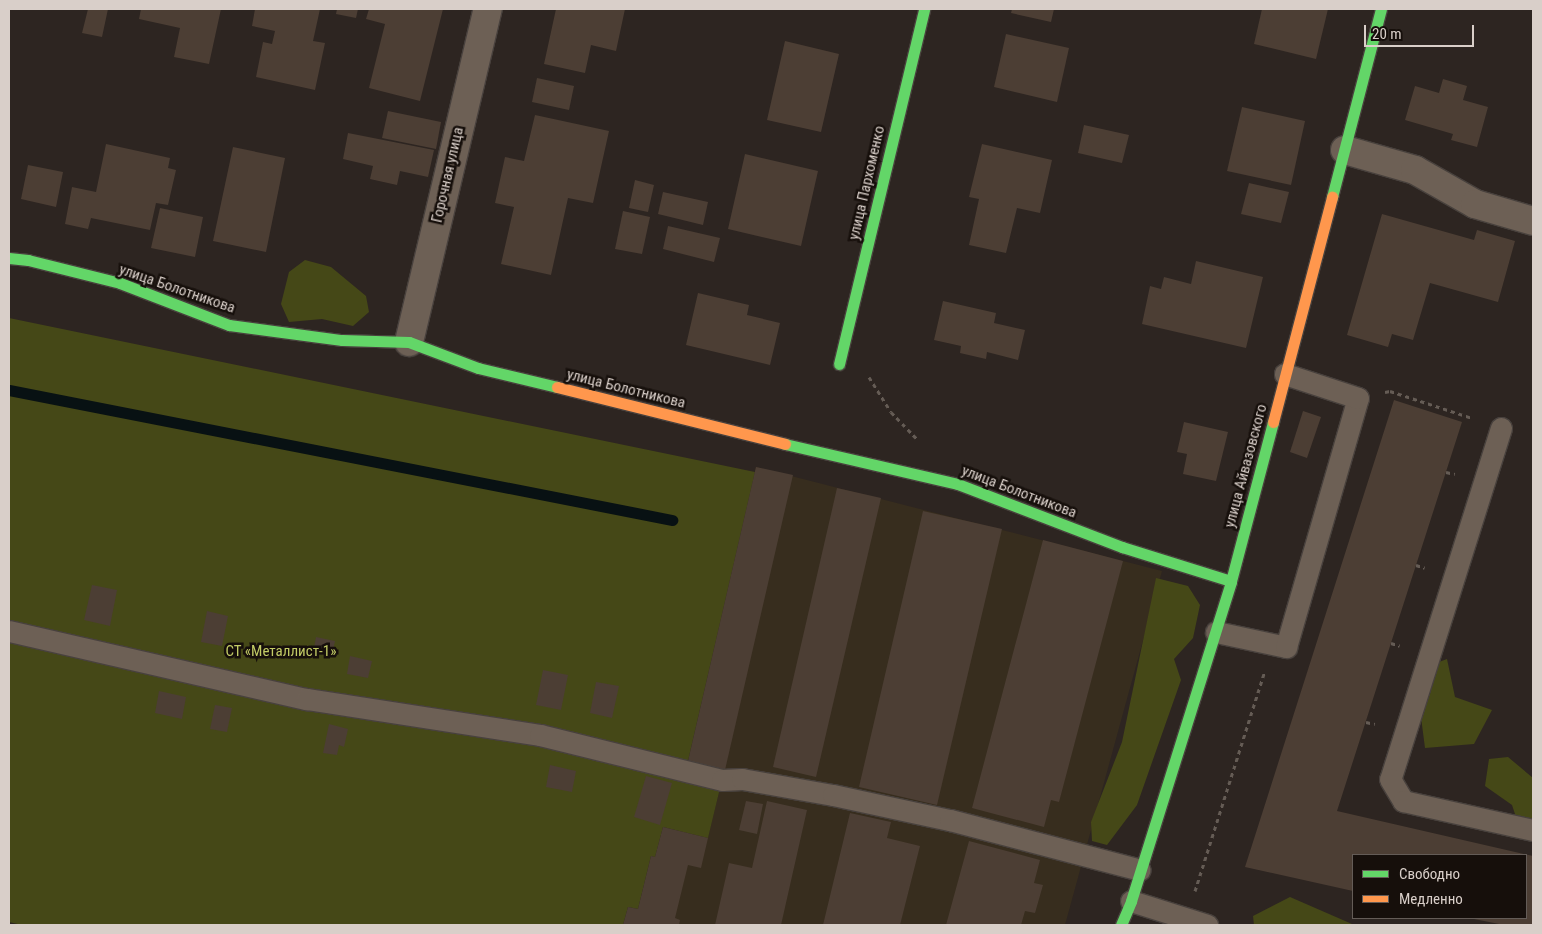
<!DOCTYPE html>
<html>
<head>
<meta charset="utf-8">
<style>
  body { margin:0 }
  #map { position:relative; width:1542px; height:934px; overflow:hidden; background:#2d2521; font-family:"Roboto Condensed",sans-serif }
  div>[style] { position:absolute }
  .industrial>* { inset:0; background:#372d1e }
  .green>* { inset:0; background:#454817 }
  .stream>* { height:11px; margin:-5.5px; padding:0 5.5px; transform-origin:5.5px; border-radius:5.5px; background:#081113 }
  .building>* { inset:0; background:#4c3e34 }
  .path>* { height:3px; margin-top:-1.5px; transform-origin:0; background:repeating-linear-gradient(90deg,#655c55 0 4px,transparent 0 8px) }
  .roads { filter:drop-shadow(1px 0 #48413d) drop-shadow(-1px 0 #48413d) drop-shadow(0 1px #48413d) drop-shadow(0 -1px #48413d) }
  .lane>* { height:21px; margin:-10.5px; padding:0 10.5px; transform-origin:10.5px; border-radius:10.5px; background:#6d6055 }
  .street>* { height:28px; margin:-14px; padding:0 14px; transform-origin:14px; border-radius:14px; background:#6d6055 }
  .fast>* { height:11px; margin:-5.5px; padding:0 5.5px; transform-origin:5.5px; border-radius:5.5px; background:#63d668 }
  .slow>* { height:11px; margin:-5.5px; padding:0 5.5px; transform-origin:5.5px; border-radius:5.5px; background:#ff974d }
  span { translate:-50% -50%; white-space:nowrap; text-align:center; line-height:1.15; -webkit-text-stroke:5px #160f0b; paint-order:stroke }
  .street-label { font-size:15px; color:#d9cfc9 }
  .park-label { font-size:15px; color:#c3cc66 }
  .frame { position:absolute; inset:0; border:10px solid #d9cfc9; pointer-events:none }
  .legend { position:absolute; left:1352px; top:854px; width:175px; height:65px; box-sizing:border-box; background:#160f0b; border:1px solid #645c57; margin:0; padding:6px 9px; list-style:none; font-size:15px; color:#d9cfc9 }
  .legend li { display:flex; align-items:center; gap:10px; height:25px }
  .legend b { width:25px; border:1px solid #645c57 }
  .scale { position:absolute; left:1364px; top:25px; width:110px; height:22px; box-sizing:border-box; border:2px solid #d9cfc9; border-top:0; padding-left:6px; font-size:15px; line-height:18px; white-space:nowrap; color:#d9cfc9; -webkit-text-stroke:4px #160f0b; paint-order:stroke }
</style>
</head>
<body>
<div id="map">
  <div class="industrial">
    <div style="clip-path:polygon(756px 467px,1162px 571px,1065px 925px,623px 925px,628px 907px,638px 909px,651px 856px,655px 856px,663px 827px,708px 837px,722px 780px,688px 761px)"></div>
  </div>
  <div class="green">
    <div style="clip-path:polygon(305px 260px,331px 267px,366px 296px,369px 312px,353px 326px,322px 319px,289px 322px,281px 304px,289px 272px)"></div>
    <div style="clip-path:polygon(9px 318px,755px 472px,688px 761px,722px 780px,708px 838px,663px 827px,655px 857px,651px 856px,638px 909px,628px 907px,623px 925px,22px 925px,9px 922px)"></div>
    <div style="clip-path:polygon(1156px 578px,1188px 586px,1200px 605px,1193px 638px,1174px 659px,1181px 680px,1137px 805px,1107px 845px,1092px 841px,1091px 822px,1122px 742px)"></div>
    <div style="clip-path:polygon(1447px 659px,1455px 697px,1492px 710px,1474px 744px,1425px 748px,1415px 671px)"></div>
    <div style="clip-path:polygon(1508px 757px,1533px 778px,1533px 839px,1522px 835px,1512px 805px,1485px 786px,1489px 759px)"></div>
    <div style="clip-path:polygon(1290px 897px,1352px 924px,1352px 925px,1254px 925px,1253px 916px)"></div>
  </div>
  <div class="stream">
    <div style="left:9px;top:390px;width:676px;rotate:11.09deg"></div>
  </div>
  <div class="building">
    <div style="clip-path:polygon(88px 9px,108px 9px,102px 37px,82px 33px)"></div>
    <div style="clip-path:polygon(141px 9px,221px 9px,209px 64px,174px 57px,180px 28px,139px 19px)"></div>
    <div style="clip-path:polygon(255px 9px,320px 9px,313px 41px,325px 43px,315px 90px,256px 77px,263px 42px,272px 44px,275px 31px,252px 26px)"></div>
    <div style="clip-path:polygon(337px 9px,358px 9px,356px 18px,336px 14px)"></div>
    <div style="clip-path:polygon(369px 9px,443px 9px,420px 101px,369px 88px,385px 24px,366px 19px)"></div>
    <div style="clip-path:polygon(556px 9px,625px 9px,616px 51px,591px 45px,585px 73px,544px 64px)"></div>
    <div style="clip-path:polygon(1012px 9px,1054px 9px,1051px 22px,1011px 13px)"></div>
    <div style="clip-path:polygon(1262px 9px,1328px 9px,1316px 59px,1254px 44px)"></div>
    <div style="clip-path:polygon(1006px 34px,1069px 48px,1057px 102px,994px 87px)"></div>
    <div style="clip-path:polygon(785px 41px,839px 54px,821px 132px,767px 120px)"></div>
    <div style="clip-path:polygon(537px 78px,574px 86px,569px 110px,532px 102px)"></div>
    <div style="clip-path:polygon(1443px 79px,1467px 86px,1463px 100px,1488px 107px,1477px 147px,1451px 140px,1453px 134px,1405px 120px,1415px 86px,1439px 93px)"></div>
    <div style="clip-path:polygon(1242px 107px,1305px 121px,1291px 185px,1227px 171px)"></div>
    <div style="clip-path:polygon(388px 111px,441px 122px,436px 149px,382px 138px)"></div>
    <div style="clip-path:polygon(535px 115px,609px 131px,593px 203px,568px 198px,551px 275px,501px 264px,514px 207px,495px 203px,505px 157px,524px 161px)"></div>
    <div style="clip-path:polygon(1084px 125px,1129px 135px,1122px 163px,1078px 153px)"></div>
    <div style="clip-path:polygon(348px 133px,434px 150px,428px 177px,400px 171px,397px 185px,370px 179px,373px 166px,343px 159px)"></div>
    <div style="clip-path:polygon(106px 144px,170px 158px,168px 168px,176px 170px,168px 205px,156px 203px,150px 230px,91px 218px,88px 229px,65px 224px,72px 187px,96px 192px)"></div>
    <div style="clip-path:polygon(982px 144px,1052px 160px,1040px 213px,1017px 208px,1006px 253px,969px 245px,979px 199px,969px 197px)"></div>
    <div style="clip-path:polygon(233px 147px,285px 158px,266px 252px,213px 241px)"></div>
    <div style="clip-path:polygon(745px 154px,818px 171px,801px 246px,728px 229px)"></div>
    <div style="clip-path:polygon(28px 165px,63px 172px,56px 207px,21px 199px)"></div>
    <div style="clip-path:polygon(635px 180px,654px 185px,648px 212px,629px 208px)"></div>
    <div style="clip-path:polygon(1249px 183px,1289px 192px,1281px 223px,1241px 214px)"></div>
    <div style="clip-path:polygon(663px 192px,708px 202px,703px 225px,658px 214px)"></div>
    <div style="clip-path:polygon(160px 208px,203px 217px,195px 257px,151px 248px)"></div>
    <div style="clip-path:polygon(623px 211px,650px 217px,642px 254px,615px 249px)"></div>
    <div style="clip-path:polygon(1382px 214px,1474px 240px,1477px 230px,1515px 241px,1498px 302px,1430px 283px,1413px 340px,1392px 334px,1388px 347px,1347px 335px)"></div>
    <div style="clip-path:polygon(668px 226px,720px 238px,714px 262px,663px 249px)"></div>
    <div style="clip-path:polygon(1196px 261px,1263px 277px,1246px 348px,1142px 324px,1150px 286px,1161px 289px,1164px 277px,1191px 284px)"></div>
    <div style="clip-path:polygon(698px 293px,749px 305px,747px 315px,780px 323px,770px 365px,686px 345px)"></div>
    <div style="clip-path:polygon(943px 301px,996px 313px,994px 323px,1025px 330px,1018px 360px,987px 352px,986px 359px,960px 353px,961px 346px,934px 340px)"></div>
    <div style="clip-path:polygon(1394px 400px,1462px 422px,1337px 811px,1533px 856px,1533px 925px,1504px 925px,1474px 919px,1526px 918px,1526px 855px,1353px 855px,1353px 891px,1245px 867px)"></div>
    <div style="clip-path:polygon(1303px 411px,1321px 417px,1307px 458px,1290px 452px)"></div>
    <div style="clip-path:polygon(1184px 422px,1228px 432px,1216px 481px,1183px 474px,1187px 454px,1177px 452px)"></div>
    <div style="clip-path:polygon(756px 467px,793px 475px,725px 770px,688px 761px)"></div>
    <div style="clip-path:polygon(837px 488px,881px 498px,816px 777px,773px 767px)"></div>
    <div style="clip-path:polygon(923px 511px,1002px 529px,937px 805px,859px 787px)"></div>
    <div style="clip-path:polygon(1043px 540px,1123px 561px,1059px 802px,1051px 800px,1044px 827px,972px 808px)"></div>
    <div style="clip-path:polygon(92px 585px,117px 590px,110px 626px,84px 620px)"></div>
    <div style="clip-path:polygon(207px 611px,228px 616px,222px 646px,201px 642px)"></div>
    <div style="clip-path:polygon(316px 637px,335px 641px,332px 656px,313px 653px)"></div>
    <div style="clip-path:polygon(350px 656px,372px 661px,368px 678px,347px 674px)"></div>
    <div style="clip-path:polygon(543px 670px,568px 675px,561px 710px,536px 705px)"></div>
    <div style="clip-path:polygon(596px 682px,619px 686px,612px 718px,590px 713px)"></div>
    <div style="clip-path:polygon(159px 691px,186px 697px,182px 719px,155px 713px)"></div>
    <div style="clip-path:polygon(215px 705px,232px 708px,227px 732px,210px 729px)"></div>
    <div style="clip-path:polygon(329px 724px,348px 729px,344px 747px,339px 745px,337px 755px,323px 753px)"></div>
    <div style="clip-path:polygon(550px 765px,576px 771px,572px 792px,546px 787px)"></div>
    <div style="clip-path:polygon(646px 776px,672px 783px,660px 825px,634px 817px)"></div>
    <div style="clip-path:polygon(746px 801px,763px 804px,757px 834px,739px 830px)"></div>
    <div style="clip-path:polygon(767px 801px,807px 810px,781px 925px,715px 925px,729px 863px,752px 868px)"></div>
    <div style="clip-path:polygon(850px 813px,891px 822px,887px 838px,920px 846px,900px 925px,823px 925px)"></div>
    <div style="clip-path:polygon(663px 827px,708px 838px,701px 868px,688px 865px,675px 918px,680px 920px,679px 925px,623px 925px,628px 907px,638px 909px,651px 856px,655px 857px)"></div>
    <div style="clip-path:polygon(969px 841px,1040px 860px,1034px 883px,1043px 885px,1035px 913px,1025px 911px,1021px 925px,946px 925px)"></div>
  </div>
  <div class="path">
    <div style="left:869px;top:377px;width:41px;rotate:57.8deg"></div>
    <div style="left:891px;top:412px;width:37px;rotate:46deg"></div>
    <div style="left:1385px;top:392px;width:5px;rotate:-11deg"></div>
    <div style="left:1390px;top:391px;width:86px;rotate:18.2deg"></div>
    <div style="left:1446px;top:472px;width:9px;rotate:13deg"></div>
    <div style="left:1416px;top:565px;width:9px;rotate:18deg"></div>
    <div style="left:1391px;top:643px;width:9px;rotate:18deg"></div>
    <div style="left:1366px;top:722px;width:9px;rotate:13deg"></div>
    <div style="left:1195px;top:891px;width:229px;rotate:-72.4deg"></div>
  </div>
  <div class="roads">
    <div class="lane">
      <div style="left:1501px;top:428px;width:368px;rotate:107.5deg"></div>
      <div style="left:1390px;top:779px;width:26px;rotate:59deg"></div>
      <div style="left:1403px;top:801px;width:133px;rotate:12.6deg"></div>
      <div style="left:9px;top:631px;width:306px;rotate:12.9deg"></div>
      <div style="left:307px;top:699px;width:236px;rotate:8.8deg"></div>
      <div style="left:540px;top:735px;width:187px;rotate:13.9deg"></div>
      <div style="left:722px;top:780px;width:20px;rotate:-3deg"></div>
      <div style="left:742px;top:779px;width:92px;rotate:10deg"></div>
      <div style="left:833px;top:795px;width:120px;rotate:12.1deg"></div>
      <div style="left:950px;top:820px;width:196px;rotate:14.7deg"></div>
      <div style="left:1216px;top:632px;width:72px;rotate:12.1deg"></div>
      <div style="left:1286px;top:647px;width:259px;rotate:-73.9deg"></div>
      <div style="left:1358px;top:398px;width:77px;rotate:-161.8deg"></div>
      <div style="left:1131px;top:901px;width:80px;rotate:17.5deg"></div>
    </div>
    <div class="street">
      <div style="left:1345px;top:150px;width:73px;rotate:15.9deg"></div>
      <div style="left:1415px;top:170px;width:69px;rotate:29.5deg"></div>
      <div style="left:1475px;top:204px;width:60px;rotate:16.3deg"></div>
      <div style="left:409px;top:342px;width:342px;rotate:-76.7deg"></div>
    </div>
    <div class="fast">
      <div style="left:1332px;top:197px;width:194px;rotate:-75.4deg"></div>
      <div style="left:9px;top:258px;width:19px;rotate:6deg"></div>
      <div style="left:28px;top:260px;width:95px;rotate:14deg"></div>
      <div style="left:120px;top:283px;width:117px;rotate:21.1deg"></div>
      <div style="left:229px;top:325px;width:114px;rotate:7.6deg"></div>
      <div style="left:342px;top:340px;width:67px;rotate:1.7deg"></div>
      <div style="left:409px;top:342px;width:74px;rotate:20.6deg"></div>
      <div style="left:478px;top:368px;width:81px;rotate:13.5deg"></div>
      <div style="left:839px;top:364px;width:365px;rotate:-76.5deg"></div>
      <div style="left:785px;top:444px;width:178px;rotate:13deg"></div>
      <div style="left:958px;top:484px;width:176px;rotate:21deg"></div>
      <div style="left:1122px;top:547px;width:114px;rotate:17.3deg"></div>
      <div style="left:1121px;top:925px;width:26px;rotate:-67deg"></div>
      <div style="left:1131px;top:901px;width:335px;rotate:-72.6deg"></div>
      <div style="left:1231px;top:581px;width:164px;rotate:-75.2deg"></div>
    </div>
    <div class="slow">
      <div style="left:557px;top:387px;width:235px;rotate:14deg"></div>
      <div style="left:1273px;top:422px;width:233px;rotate:-75.3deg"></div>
    </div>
  </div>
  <div class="street-label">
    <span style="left:448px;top:175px;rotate:-77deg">Горочная улица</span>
    <span style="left:867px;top:183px;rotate:-77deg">улица Пархоменко</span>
    <span style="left:177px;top:289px;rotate:19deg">улица Болотникова</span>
    <span style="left:626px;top:389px;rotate:14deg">улица Болотникова</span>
    <span style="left:1246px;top:466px;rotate:-75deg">улица Айвазовского</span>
    <span style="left:1019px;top:492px;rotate:21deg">улица Болотникова</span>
  </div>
  <div class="park-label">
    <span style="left:281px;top:652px">СТ «Металлист-1»</span>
  </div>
  <div class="frame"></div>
  <ul class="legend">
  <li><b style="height:6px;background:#63d668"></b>Свободно</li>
  <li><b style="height:6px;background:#ff974d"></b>Медленно</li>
  </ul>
  <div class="scale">20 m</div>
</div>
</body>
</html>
